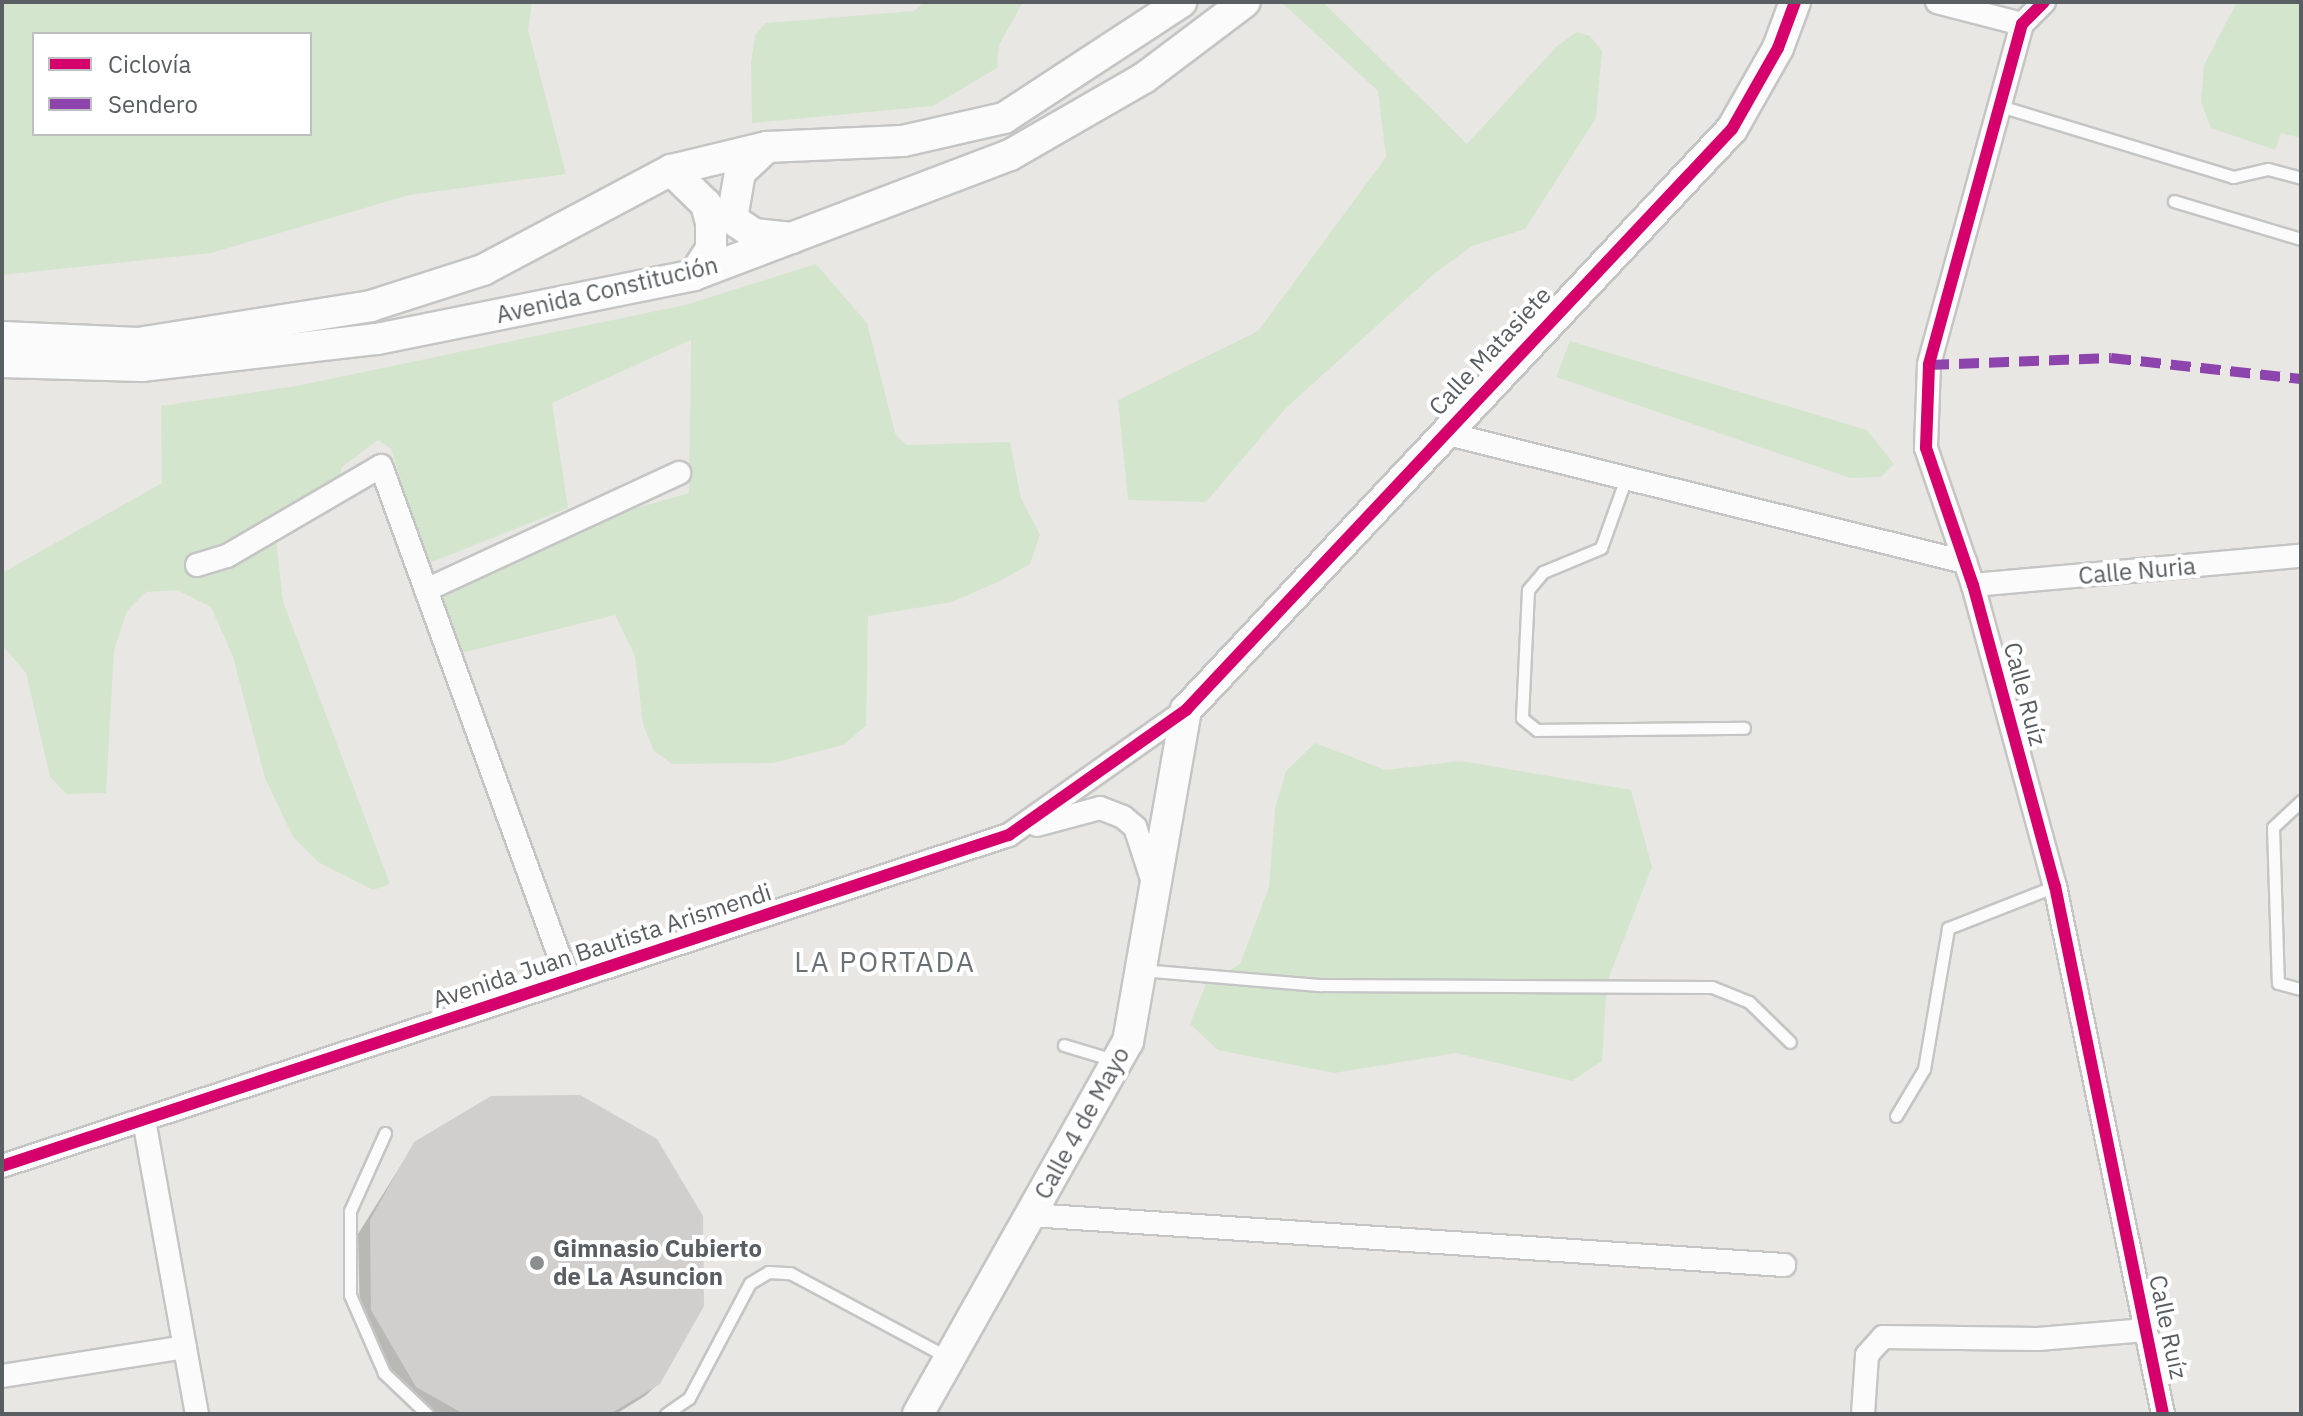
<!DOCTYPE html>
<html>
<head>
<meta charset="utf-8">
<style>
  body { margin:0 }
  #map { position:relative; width:2303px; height:1416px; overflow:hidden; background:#e9e7e3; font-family:"IBM Plex Sans",sans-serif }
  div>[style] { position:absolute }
  .green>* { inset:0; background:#d4e5ce }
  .shadow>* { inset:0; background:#0003 }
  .building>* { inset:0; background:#d1cfcd }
  .roads { filter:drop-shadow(2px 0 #c4c5c4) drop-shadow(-2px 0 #c4c5c4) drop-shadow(0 2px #c4c5c4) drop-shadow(0 -2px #c4c5c4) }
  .lane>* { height:11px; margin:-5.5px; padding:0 5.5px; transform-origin:5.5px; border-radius:5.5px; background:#fcfbfb }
  .street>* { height:22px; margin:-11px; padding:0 11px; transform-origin:11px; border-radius:11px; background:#fcfbfb }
  .secondary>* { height:30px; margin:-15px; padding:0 15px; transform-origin:15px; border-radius:15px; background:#fcfbfb }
  .quiet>* { height:10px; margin-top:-5px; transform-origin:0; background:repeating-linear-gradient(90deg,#8e44ad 0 20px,transparent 0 30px) }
  .cycleway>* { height:12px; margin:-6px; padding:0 6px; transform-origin:6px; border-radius:6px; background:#d6006c }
  .dots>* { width:22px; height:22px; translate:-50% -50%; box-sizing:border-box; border:4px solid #fff; border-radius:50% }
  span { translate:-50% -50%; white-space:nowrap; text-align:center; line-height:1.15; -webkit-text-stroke:8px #fff; paint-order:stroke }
  .street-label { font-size:24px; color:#595e62 }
  .poi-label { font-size:24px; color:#595e62; font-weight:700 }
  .left { translate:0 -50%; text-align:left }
  .quarter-label { font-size:28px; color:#6a7074; letter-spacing:2px }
  .frame { position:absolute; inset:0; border:4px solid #595e62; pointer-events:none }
  .legend { position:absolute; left:32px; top:32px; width:280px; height:104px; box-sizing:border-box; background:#fff; border:2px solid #bdbfc0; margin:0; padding:10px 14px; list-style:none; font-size:24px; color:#595e62 }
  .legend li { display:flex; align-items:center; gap:16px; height:40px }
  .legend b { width:40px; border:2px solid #bdbfc0 }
</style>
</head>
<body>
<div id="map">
  <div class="green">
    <div style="clip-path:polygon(evenodd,2px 2px,532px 2px,528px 30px,566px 174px,409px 195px,211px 253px,2px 275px,2px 2px,310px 34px,310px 134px,34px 134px,34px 34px,310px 34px)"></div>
    <div style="clip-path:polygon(924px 2px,1023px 2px,999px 45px,997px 68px,933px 106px,752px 123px,751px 63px,755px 35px,766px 23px,914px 11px)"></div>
    <div style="clip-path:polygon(1281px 2px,1323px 2px,1467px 144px,1557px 46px,1577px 32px,1590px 36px,1602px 51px,1596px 118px,1525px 229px,1472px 246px,1435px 273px,1285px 409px,1206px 502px,1128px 500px,1118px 400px,1258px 331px,1386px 157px,1378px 91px)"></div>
    <div style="clip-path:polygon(2237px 2px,2301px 2px,2301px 138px,2281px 133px,2275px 150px,2211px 128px,2201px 102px,2204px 65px)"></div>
    <div style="clip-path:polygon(816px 264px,867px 323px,895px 433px,906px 445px,1010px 442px,1021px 498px,1040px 535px,1030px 564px,1000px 581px,952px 602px,868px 616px,866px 726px,843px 745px,773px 763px,672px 764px,654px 751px,643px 724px,635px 656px,615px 615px,458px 654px,438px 614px,443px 590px,591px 521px,689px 493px,691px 340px,552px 403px,568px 508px,427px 564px,391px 449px,378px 440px,342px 467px,330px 511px,276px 540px,283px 601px,390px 884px,373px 890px,318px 862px,293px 837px,265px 778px,233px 657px,211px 607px,177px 590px,146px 592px,127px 611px,114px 650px,106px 793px,66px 794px,50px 777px,26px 673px,2px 645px,2px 573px,162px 483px,161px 406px,296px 386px,685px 305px)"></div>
    <div style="clip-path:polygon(1570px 341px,1867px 430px,1894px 464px,1881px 477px,1850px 478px,1556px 377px)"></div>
    <div style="clip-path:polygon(1315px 743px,1386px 770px,1461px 761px,1631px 790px,1652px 867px,1607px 982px,1602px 1061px,1572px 1081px,1456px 1053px,1334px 1073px,1218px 1050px,1190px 1024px,1206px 984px,1240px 964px,1269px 887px,1275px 808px,1286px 771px)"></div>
  </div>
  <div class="shadow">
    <div style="clip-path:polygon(415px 1143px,659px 1383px,645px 1396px,616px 1414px,431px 1414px,404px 1399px,360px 1323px,358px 1234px)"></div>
  </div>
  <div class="building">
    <div style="clip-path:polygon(580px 1095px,657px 1139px,703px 1216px,704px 1306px,660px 1384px,610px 1414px,464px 1414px,416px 1387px,371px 1310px,370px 1220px,414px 1142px,491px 1096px)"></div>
  </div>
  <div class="roads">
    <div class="lane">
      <div style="left:2000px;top:106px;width:244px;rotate:16.9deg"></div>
      <div style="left:2233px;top:177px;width:36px;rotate:-13deg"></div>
      <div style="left:2268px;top:169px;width:34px;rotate:15deg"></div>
      <div style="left:2174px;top:201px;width:133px;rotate:16.7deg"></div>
      <div style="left:1626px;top:478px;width:74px;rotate:109.7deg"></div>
      <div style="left:1601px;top:548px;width:63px;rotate:157.5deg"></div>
      <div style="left:1543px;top:572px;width:23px;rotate:130deg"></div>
      <div style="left:1528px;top:590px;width:128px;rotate:92.7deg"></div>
      <div style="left:1522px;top:718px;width:19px;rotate:39deg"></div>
      <div style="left:1537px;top:730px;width:207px;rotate:-0.6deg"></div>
      <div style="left:2301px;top:801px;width:38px;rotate:137deg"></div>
      <div style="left:2273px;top:827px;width:156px;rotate:88.2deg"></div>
      <div style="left:2278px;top:983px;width:24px;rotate:15deg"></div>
      <div style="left:1141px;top:970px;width:181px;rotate:4.8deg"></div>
      <div style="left:1321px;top:985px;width:391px;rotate:0.3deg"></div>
      <div style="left:1712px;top:987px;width:40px;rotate:22deg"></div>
      <div style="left:1749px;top:1002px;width:57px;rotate:44.3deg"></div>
      <div style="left:1064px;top:1045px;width:55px;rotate:16.8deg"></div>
      <div style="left:1896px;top:1116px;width:55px;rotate:-59.2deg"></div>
      <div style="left:1924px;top:1069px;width:143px;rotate:-80.3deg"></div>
      <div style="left:1948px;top:928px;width:115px;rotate:-21.4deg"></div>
      <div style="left:385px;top:1133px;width:85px;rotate:114.2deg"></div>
      <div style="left:350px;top:1211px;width:84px;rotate:90deg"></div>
      <div style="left:350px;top:1295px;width:85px;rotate:66.4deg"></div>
      <div style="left:384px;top:1373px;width:59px;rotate:43.6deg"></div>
      <div style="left:666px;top:1414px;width:28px;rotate:-35deg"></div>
      <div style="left:689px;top:1398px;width:130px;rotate:-62.1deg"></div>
      <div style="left:750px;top:1283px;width:21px;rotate:-31deg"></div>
      <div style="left:768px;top:1272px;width:22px;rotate:3deg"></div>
      <div style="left:790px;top:1273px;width:178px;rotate:28.1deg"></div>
    </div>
    <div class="street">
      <div style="left:1937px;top:2px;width:88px;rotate:14.5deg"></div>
      <div style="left:2044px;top:2px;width:31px;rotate:135deg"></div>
      <div style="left:2022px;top:24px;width:353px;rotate:105.3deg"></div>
      <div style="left:1929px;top:365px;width:83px;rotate:92.1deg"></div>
      <div style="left:1926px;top:448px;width:145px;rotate:71.1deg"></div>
      <div style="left:1973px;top:585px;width:312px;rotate:74.8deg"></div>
      <div style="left:2055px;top:886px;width:539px;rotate:78.44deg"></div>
      <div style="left:1444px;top:433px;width:537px;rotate:13.91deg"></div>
      <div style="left:197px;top:565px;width:31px;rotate:-17deg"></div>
      <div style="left:227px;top:556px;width:178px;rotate:-30.3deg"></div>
      <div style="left:381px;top:466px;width:547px;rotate:70.01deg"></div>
      <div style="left:1973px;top:585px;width:329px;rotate:-5.1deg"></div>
      <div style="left:426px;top:590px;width:279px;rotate:-24.8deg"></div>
      <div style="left:1037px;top:825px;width:65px;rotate:-15.1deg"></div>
      <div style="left:1100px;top:808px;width:25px;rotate:21deg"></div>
      <div style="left:1123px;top:817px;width:16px;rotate:40deg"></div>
      <div style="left:1135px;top:827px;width:55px;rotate:71.9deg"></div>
      <div style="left:144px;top:1120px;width:299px;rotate:79.8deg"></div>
      <div style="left:2px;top:1166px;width:1060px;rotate:-18.2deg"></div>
      <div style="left:1009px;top:835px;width:217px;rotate:-35.2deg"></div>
      <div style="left:1031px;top:1215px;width:755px;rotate:3.8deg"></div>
      <div style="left:2px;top:1376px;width:185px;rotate:-9deg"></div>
      <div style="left:1863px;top:1414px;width:59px;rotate:-86.1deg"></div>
      <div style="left:1867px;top:1355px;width:24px;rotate:-48deg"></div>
      <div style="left:1883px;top:1337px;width:155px;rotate:0.7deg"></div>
      <div style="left:2038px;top:1339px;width:108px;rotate:-4.8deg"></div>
    </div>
    <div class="secondary">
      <div style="left:767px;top:147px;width:37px;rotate:137deg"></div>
      <div style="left:740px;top:172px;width:48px;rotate:99.7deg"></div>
      <div style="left:732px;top:219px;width:27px;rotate:34deg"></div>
      <div style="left:754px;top:234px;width:38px;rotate:6deg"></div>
      <div style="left:671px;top:170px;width:49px;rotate:44.2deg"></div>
      <div style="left:706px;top:204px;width:20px;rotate:75deg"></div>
      <div style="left:711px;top:223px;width:26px;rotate:90deg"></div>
      <div style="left:711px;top:249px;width:31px;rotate:123deg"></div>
      <div style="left:2px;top:337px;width:136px;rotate:2.5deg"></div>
      <div style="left:138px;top:343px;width:236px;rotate:-9deg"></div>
      <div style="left:371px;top:306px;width:118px;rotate:-17.8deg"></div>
      <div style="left:483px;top:270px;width:213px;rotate:-28deg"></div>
      <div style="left:671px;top:170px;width:99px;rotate:-13.5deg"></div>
      <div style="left:767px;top:147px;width:136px;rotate:-2.5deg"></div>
      <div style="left:903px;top:141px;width:104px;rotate:-12.8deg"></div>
      <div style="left:1004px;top:118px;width:212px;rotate:-33.2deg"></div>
      <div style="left:2px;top:362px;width:141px;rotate:1.6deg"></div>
      <div style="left:143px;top:366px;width:236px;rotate:-6.6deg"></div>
      <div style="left:377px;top:339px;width:323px;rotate:-11.4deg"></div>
      <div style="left:694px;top:275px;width:338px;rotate:-20.8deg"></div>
      <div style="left:1010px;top:155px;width:155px;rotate:-29.9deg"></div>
      <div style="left:1144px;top:78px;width:126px;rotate:-37deg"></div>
      <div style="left:918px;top:1414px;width:427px;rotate:-60.6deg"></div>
      <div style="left:1128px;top:1042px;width:337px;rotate:-80.1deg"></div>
      <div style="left:1186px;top:710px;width:797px;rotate:-46.78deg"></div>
      <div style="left:1732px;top:129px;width:93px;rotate:-60.4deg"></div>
      <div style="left:1778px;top:48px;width:49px;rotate:-69.7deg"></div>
    </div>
  </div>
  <div class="quiet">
    <div style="left:1929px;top:365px;width:182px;rotate:-2.2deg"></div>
    <div style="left:2111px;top:358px;width:191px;rotate:6.3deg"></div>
  </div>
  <div class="cycleway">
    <div style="left:2044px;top:2px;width:31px;rotate:135deg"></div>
    <div style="left:2022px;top:24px;width:353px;rotate:105.3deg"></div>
    <div style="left:1929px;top:365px;width:83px;rotate:92.1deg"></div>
    <div style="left:1926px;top:448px;width:145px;rotate:71.1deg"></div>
    <div style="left:1973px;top:585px;width:312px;rotate:74.8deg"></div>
    <div style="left:2055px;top:886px;width:539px;rotate:78.44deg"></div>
    <div style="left:2px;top:1166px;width:1060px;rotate:-18.2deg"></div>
    <div style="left:1009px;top:835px;width:217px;rotate:-35.2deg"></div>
    <div style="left:1186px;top:710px;width:797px;rotate:-46.78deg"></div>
    <div style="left:1732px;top:129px;width:93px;rotate:-60.4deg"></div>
    <div style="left:1778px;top:48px;width:49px;rotate:-69.7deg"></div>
  </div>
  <div class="dots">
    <div style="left:537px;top:1263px;background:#8b8e8f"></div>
  </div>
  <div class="street-label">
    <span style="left:607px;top:290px;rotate:-13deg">Avenida Constitución</span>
    <span style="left:1490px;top:351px;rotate:-47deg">Calle Matasiete</span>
    <span style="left:2137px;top:571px;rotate:-5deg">Calle Nuria</span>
    <span style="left:2025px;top:694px;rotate:75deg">Calle Ruíz</span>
    <span style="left:602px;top:946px;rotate:-18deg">Avenida Juan Bautista Arismendi</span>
    <span style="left:1082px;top:1123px;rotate:-61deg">Calle 4 de Mayo</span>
    <span style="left:2168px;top:1327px;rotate:78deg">Calle Ruíz</span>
  </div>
  <div class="poi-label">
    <span class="left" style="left:553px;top:1263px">Gimnasio Cubierto<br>de La Asuncion</span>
  </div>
  <div class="quarter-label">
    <span style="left:885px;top:962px">LA PORTADA</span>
  </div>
  <div class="frame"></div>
  <ul class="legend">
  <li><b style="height:10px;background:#d6006c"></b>Ciclovía</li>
  <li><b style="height:10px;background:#8e44ad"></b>Sendero</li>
  </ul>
</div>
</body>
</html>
